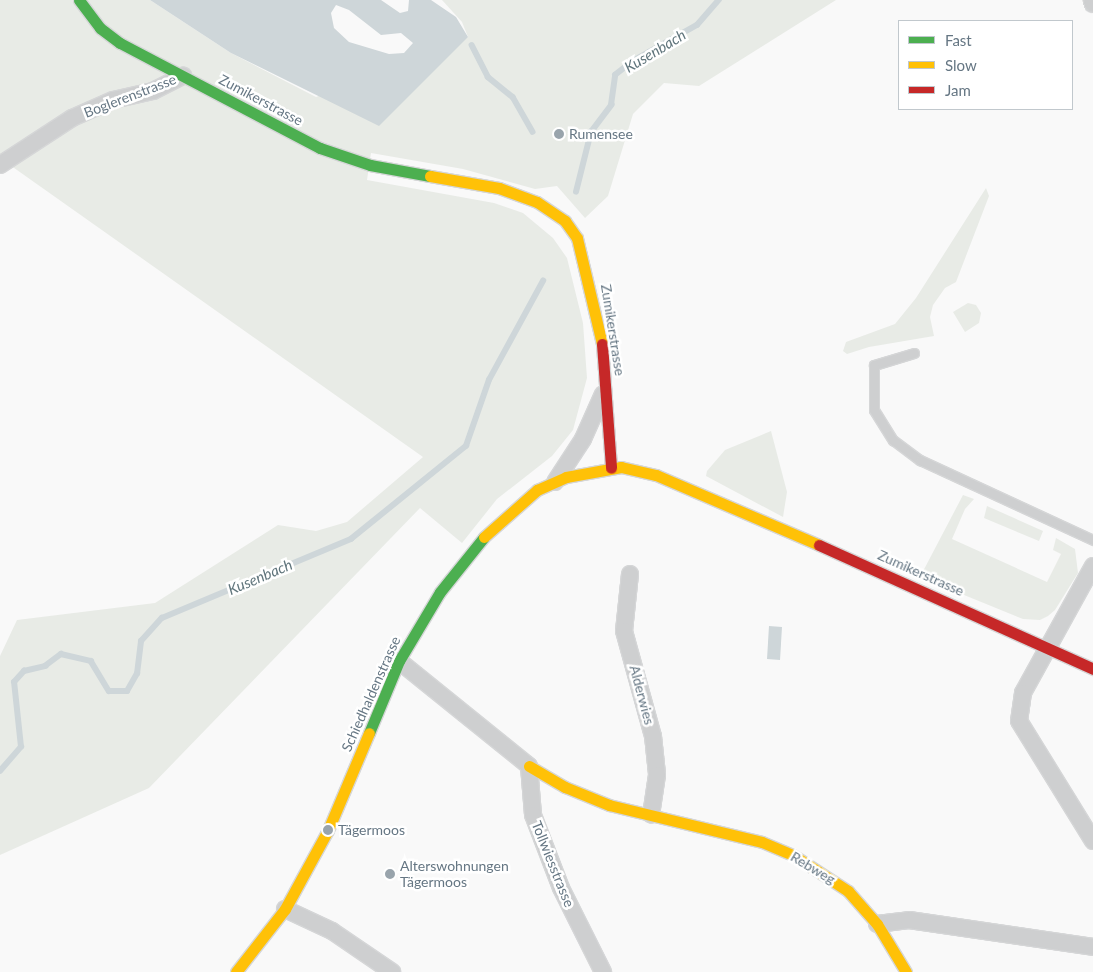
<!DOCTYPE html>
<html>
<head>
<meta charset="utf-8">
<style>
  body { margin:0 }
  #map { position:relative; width:1093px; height:972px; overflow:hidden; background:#f9f9f9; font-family:Lato,sans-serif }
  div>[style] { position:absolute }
  .green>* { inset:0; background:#e8ebe6 }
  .water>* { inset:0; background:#ced6d9 }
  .stream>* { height:5.5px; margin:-2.75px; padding:0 2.75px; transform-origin:2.75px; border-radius:2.75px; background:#ced6d9 }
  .roads { filter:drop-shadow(1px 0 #d5d6d7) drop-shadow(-1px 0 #d5d6d7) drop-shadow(0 1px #d5d6d7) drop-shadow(0 -1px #d5d6d7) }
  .lane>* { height:9px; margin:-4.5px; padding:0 4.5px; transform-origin:4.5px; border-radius:4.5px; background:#cecfd0 }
  .street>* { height:16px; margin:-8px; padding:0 8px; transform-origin:8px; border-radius:8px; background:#cecfd0 }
  .fast>* { height:11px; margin:-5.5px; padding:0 5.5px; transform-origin:5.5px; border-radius:5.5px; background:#4caf50 }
  .slow>* { height:11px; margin:-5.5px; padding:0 5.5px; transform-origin:5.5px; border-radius:5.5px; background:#ffc107 }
  .jam>* { height:11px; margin:-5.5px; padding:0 5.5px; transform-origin:5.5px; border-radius:5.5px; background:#c62828 }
  .dots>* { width:14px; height:14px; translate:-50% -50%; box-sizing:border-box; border:2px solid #fff; border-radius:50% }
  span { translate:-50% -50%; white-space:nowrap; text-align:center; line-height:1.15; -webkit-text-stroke:5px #fff; paint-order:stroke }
  .street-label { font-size:14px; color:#657683 }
  .poi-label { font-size:14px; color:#657683 }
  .left { translate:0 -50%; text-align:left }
  .water-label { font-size:15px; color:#60757c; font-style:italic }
  .legend { position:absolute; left:898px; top:20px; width:175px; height:90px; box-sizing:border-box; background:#fff; border:1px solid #c1c8cd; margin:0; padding:6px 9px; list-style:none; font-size:15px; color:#657683 }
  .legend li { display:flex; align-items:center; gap:10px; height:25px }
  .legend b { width:25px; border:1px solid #c1c8cd }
</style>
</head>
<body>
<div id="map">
  <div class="green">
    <div style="clip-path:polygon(0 0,150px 0,231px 53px,316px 97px,468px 37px,462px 22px,442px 0,836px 0,699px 86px,664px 83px,633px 114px,608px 196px,585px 218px,557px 186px,535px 189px,463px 169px,371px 153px,367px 180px,494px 203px,523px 213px,553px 238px,567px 258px,583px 323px,587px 378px,573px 430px,552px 456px,497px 499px,462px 543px,420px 508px,149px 788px,0 855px,0 656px,17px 620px,155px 603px,278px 525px,316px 531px,347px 522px,423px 457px,0 158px)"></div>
    <div style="clip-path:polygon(986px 188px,989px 196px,956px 282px,945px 288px,933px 305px,930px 317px,934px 336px,869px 347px,847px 354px,843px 351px,846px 342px,895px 324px,916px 298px)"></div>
    <div style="clip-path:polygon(968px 303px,976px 305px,981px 313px,979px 323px,965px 332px,953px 312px)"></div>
    <div style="clip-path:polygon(771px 431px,787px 492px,783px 517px,706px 476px,707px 471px,725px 450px)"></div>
    <div style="clip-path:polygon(963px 495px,974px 499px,965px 509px,952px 539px,1047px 582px,1061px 554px,1053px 550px,1056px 538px,1075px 549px,1078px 573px,1055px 610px,1048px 616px,1040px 620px,1023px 619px,920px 577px)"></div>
    <div style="clip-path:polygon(987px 506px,1043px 531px,1039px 541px,984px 518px)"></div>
  </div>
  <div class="water">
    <div style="clip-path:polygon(evenodd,150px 0,381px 0,400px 13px,408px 11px,409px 0,431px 0,456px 17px,468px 37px,379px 126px,231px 53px,150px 0,336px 5px,349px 10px,381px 35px,401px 33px,413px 43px,404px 53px,389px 54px,349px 42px,334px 28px,331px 13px,336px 5px)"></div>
    <div style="clip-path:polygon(769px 626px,782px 627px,780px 660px,767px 659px)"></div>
  </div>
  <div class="stream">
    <div style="left:472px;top:45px;width:36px;rotate:63deg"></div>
    <div style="left:488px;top:77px;width:32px;rotate:39deg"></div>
    <div style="left:513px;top:97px;width:40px;rotate:60.3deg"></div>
    <div style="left:576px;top:192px;width:62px;rotate:-76deg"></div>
    <div style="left:591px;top:132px;width:34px;rotate:-53deg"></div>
    <div style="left:611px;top:105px;width:30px;rotate:-82deg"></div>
    <div style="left:615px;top:75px;width:23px;rotate:-38deg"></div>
    <div style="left:633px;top:61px;width:73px;rotate:-29.4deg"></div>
    <div style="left:697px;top:25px;width:33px;rotate:-49deg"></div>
    <div style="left:0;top:771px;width:32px;rotate:-49deg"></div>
    <div style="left:21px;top:747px;width:65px;rotate:-96.1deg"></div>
    <div style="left:14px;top:682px;width:15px;rotate:-48deg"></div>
    <div style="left:24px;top:671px;width:22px;rotate:-13deg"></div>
    <div style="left:45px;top:666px;width:20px;rotate:-37deg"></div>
    <div style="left:61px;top:654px;width:31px;rotate:13deg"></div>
    <div style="left:91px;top:661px;width:35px;rotate:59deg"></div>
    <div style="left:109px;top:691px;width:18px"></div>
    <div style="left:127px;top:691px;width:20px;rotate:-60deg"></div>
    <div style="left:137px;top:674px;width:33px;rotate:-83deg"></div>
    <div style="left:141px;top:641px;width:31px;rotate:-48deg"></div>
    <div style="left:162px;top:618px;width:205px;rotate:-22.7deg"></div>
    <div style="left:351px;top:539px;width:148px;rotate:-39deg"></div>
    <div style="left:466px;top:446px;width:70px;rotate:-70.8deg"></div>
    <div style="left:489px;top:380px;width:113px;rotate:-61.4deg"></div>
  </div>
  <div class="roads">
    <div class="lane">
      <div style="left:914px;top:353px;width:42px;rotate:163.3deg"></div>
      <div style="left:874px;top:365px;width:45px;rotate:90deg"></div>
      <div style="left:874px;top:410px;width:36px;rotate:58deg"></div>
      <div style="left:893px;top:440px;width:34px;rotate:37deg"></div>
      <div style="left:920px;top:460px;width:191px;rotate:24.8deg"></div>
    </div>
    <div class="street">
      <div style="left:1092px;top:1px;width:3px;rotate:72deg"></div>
      <div style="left:0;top:165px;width:86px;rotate:-33.1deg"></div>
      <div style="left:72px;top:118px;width:45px;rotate:-23.7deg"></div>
      <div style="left:113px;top:100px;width:41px;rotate:-12.7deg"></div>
      <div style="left:153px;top:91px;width:34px;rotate:-27deg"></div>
      <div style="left:555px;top:482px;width:51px;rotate:-56.9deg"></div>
      <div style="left:583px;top:439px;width:49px;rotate:-66deg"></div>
      <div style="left:1093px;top:566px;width:145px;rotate:118.9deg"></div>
      <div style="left:1023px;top:693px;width:28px;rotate:98deg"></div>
      <div style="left:1019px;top:721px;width:141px;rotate:58.3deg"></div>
      <div style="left:630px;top:574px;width:57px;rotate:96deg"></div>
      <div style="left:624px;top:631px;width:109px;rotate:74.6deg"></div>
      <div style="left:653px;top:736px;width:39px;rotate:84deg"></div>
      <div style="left:657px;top:775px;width:40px;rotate:98.5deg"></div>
      <div style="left:399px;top:661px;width:167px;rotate:38.9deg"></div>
      <div style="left:529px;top:766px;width:49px;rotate:85.3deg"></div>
      <div style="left:533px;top:815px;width:78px;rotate:69deg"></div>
      <div style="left:561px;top:888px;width:94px;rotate:63.4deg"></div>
      <div style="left:285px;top:909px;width:52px;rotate:25.1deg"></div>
      <div style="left:332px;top:931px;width:73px;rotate:34.3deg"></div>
      <div style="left:877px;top:924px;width:32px;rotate:-7deg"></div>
      <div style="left:909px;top:920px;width:186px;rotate:8.3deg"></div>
    </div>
    <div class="fast">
      <div style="left:79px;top:0;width:35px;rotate:53deg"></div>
      <div style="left:100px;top:28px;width:25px;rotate:37deg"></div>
      <div style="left:120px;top:43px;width:226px;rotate:27.7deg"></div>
      <div style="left:320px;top:148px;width:53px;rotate:18.8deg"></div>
      <div style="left:370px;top:165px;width:61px;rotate:10.4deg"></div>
      <div style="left:369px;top:733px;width:78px;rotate:-67.4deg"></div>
      <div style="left:399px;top:661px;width:80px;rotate:-59.3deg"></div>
      <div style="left:440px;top:592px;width:70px;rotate:-51.3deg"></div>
    </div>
    <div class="slow">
      <div style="left:430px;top:176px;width:70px;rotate:9.9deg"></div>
      <div style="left:499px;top:188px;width:40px;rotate:20.2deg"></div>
      <div style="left:537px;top:202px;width:34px;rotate:34deg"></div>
      <div style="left:565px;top:221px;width:21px;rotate:55deg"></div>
      <div style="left:577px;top:238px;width:109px;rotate:76.7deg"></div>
      <div style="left:484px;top:537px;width:71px;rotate:-41.6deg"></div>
      <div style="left:537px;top:490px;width:32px;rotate:-24deg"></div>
      <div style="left:566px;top:477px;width:56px;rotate:-10.3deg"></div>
      <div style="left:621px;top:467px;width:36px;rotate:13deg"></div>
      <div style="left:656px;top:475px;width:177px;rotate:23.2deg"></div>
      <div style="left:529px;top:766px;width:42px;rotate:30.3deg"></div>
      <div style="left:565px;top:787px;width:48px;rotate:22.2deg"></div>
      <div style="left:609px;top:805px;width:157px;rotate:13.6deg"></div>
      <div style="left:762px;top:842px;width:34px;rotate:23deg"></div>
      <div style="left:793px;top:855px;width:66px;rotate:33.2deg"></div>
      <div style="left:848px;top:891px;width:44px;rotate:48.7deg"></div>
      <div style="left:877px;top:924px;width:56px;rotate:58.9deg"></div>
      <div style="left:236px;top:972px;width:80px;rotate:-52.1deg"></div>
      <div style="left:285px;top:909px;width:90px;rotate:-61.4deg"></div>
      <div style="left:328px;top:830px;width:105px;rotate:-67.1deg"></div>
    </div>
    <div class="jam">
      <div style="left:602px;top:344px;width:124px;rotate:85.8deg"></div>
      <div style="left:819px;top:545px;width:301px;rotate:24.3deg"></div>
    </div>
  </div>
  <div class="dots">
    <div style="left:559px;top:134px;background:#99a4ac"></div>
    <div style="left:328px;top:830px;background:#99a4ac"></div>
    <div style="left:390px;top:874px;background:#99a4ac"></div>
  </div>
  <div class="street-label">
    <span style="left:130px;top:96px;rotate:-21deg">Boglerenstrasse</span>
    <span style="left:261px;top:100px;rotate:28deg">Zumikerstrasse</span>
    <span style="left:613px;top:330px;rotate:81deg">Zumikerstrasse</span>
    <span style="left:921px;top:573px;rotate:24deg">Zumikerstrasse</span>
    <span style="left:371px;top:694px;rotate:-66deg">Schiedhaldenstrasse</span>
    <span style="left:642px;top:695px;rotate:75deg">Alderwies</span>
    <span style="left:553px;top:864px;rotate:68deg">Tollwiesstrasse</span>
    <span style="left:813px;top:868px;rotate:31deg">Rebweg</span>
  </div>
  <div class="poi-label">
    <span class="left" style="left:569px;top:134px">Rumensee</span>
    <span class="left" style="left:338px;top:830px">Tägermoos</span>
    <span class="left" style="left:400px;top:874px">Alterswohnungen<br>Tägermoos</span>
  </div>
  <div class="water-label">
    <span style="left:655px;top:51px;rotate:-31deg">Kusenbach</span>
    <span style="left:260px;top:577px;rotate:-23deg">Kusenbach</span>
  </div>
  <ul class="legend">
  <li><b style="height:6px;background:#4caf50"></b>Fast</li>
  <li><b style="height:6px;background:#ffc107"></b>Slow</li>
  <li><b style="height:6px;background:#c62828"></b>Jam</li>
  </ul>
</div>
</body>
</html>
